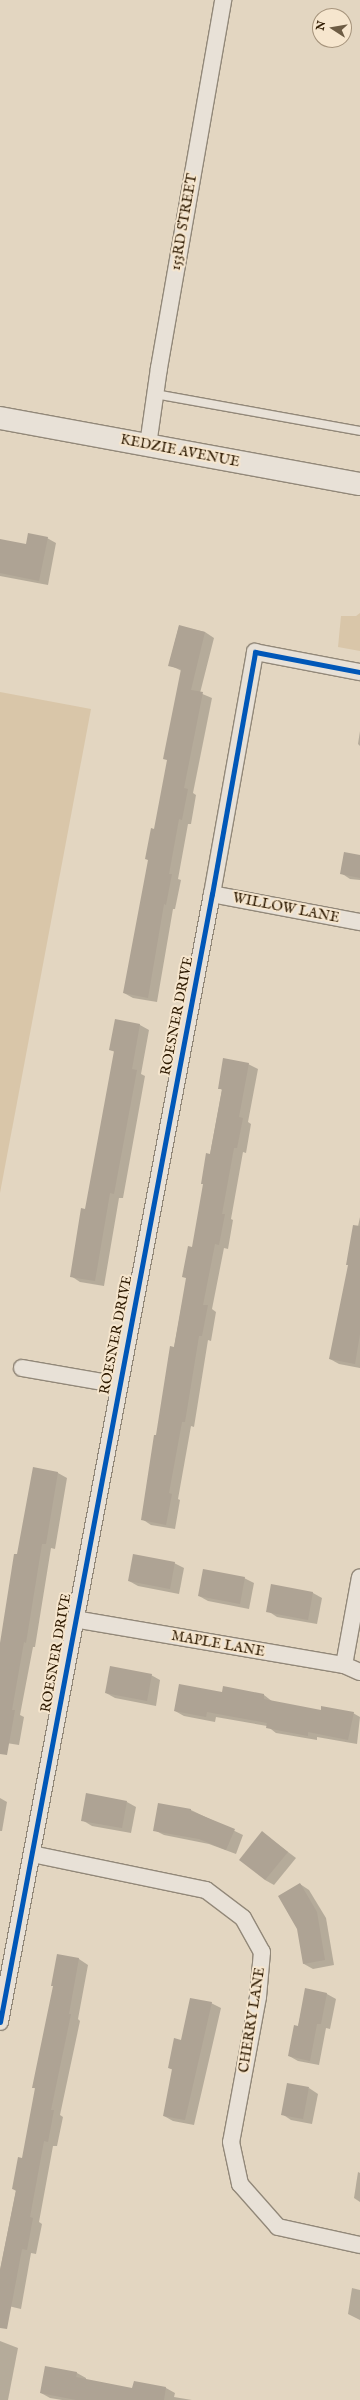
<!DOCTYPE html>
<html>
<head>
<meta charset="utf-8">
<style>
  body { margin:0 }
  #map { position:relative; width:360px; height:2400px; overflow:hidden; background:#e3d6c1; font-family:"IM FELL English",serif }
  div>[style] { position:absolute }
  .green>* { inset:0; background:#d9c6a9 }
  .shadow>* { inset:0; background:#0003 }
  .building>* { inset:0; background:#aea394 }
  .roads { filter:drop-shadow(1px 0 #928879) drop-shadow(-1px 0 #928879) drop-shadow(0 1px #928879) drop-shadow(0 -1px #928879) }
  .lane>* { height:8px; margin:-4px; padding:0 4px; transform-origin:4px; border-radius:4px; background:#e8e1d7 }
  .street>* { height:16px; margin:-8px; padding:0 8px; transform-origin:8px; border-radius:8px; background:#e8e1d7 }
  .secondary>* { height:22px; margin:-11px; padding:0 11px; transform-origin:11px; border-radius:11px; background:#e8e1d7 }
  .cycleway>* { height:5px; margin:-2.5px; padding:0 2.5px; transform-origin:2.5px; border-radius:2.5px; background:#0057b8 }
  span { translate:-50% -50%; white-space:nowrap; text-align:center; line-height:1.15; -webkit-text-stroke:4px #f6e6ce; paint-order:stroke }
  .street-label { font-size:14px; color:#2e1a01 }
  .north { position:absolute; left:312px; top:8px; width:40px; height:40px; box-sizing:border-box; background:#f6e6ce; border:1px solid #a6947c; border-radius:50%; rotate:282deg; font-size:11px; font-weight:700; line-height:16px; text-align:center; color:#2e1a01 }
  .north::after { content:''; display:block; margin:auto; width:14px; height:18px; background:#6d5c44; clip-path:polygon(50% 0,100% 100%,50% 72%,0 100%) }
</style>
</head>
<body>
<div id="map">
  <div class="green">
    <div style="clip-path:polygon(360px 613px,360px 651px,338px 647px,341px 616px,356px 616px)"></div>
    <div style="clip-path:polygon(0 692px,91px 709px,0 1193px)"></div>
  </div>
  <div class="shadow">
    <div style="clip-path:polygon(47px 538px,56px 543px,48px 585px,0 576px,0 540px,26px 545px)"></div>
    <div style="clip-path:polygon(179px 626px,205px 632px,214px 638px,200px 693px,212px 698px,193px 793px,196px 795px,191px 824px,188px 824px,178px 879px,181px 880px,175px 909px,173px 909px,157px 1002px,133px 998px,124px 993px,168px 760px,182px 671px,169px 665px)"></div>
    <div style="clip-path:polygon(360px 731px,360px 746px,358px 744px)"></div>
    <div style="clip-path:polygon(360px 856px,360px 880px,350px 879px,341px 873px)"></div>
    <div style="clip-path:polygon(116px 1021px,140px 1025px,149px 1030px,141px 1074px,145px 1076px,123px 1198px,119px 1198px,104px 1286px,80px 1282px,71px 1276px,86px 1210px,115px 1052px,110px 1050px)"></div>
    <div style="clip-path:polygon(248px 1064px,258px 1069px,248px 1122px,251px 1124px,246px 1153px,243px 1152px,231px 1219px,233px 1220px,228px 1249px,224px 1248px,212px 1309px,216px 1312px,211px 1341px,208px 1340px,194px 1427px,191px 1426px,178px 1499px,180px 1500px,175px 1529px,151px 1525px,142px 1519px,222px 1090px,219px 1088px)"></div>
    <div style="clip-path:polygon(360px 1217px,360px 1368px,339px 1364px,330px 1359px)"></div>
    <div style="clip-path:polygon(34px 1468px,58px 1473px,67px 1478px,55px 1549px,51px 1548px,35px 1647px,33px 1647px,20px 1715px,24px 1717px,19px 1745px,0 1742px,0 1648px)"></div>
    <div style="clip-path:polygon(174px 1563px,184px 1568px,179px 1594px,138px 1586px,129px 1581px)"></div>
    <div style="clip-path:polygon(244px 1578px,254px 1583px,249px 1609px,208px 1601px,199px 1596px)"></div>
    <div style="clip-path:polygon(272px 1585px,313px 1593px,322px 1598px,317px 1624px,277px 1617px,268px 1611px)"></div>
    <div style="clip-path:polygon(151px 1675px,160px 1680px,156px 1706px,115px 1698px,106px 1693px)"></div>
    <div style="clip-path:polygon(223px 1688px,264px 1695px,273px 1702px,321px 1711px,353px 1713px,360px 1717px,357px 1744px,317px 1737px,317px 1740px,276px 1733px,267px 1726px,216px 1717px,215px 1722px,184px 1716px,175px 1711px,223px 1693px)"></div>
    <div style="clip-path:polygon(0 1798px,7px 1802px,2px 1831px,0 1831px)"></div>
    <div style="clip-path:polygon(127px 1802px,136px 1807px,131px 1833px,92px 1826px,82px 1820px)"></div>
    <div style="clip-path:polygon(191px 1810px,243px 1835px,236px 1854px,209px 1844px,164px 1835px,154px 1830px)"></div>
    <div style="clip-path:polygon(263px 1833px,296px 1858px,274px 1885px,265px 1880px)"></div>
    <div style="clip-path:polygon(300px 1884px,309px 1890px,326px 1918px,334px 1965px,313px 1969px,304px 1964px)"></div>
    <div style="clip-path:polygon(58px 1955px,79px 1959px,88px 1965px,78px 2019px,80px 2021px,60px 2115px,63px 2117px,57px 2146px,53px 2146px,39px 2222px,42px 2224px,36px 2254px,31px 2253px,21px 2309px,0 2304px,0 2270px,16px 2191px,13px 2189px,23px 2159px,36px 2089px,33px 2087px,54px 1986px)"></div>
    <div style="clip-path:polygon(306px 1989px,327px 1994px,336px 1999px,330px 2029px,326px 2028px,319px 2065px,298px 2061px,289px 2056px,298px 2027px)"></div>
    <div style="clip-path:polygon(211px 2003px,221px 2008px,194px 2125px,173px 2121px,164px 2116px,173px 2070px,169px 2068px,182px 2041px)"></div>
    <div style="clip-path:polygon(309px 2088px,318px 2094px,312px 2124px,291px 2120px,282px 2114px)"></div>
    <div style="clip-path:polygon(358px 2172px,360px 2173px,360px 2202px,354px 2198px)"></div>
    <div style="clip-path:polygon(352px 2288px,360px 2290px,360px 2320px,348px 2314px)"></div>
    <div style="clip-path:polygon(0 2341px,18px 2348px,8px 2400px,0 2400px)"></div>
    <div style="clip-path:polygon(46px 2367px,77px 2373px,86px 2378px,86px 2380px,133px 2389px,166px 2388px,175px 2393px,174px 2397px,192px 2400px,62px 2400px,50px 2398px,41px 2393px)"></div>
  </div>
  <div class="building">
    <div style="clip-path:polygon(28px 533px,48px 537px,39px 581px,0 573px,0 539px,26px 544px)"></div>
    <div style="clip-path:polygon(179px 625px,205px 632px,191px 690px,203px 692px,184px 788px,188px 789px,182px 820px,179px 819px,169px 874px,172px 874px,166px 905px,164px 904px,148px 998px,123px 993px,148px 860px,145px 859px,151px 828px,154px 829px,167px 760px,163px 759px,181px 669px,168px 666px)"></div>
    <div style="clip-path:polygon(344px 852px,360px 855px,360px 878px,340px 874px)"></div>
    <div style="clip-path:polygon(115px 1019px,140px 1024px,132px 1069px,137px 1070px,114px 1194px,110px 1193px,95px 1281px,70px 1277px,81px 1208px,85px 1209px,114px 1051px,109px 1050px)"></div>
    <div style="clip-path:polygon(223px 1058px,249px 1063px,239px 1117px,243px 1118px,237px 1148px,234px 1148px,222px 1214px,225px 1214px,219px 1245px,215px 1244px,203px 1305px,208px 1305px,202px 1336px,199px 1336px,185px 1422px,182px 1422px,169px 1493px,172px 1494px,166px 1525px,141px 1520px,154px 1435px,156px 1435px,170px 1346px,174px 1347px,186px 1278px,182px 1277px,188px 1246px,192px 1247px,203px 1184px,201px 1184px,206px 1153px,210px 1154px,222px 1089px,218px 1089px)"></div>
    <div style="clip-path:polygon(353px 1225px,360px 1226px,360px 1334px,355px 1364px,329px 1359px,348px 1265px,346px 1265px)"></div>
    <div style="clip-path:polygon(33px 1467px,58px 1472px,46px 1544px,42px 1544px,26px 1643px,24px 1642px,12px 1710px,15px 1710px,7px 1755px,0 1754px,0 1643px,14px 1554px,17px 1554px)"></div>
    <div style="clip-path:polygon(133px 1554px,175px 1562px,170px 1589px,128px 1581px)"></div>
    <div style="clip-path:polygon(203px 1569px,245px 1577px,240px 1604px,198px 1596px)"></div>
    <div style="clip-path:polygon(271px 1584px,313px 1592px,308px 1620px,266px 1612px)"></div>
    <div style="clip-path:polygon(110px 1666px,152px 1674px,147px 1701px,105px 1693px)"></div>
    <div style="clip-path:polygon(179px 1684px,222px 1692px,223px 1686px,264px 1694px,264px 1699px,321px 1710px,321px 1706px,354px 1712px,348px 1740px,308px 1732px,308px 1736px,266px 1728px,267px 1723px,207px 1712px,206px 1717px,174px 1711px)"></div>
    <div style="clip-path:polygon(86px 1793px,127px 1801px,122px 1828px,81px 1821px)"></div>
    <div style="clip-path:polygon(158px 1803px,191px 1809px,191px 1811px,235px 1829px,226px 1850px,199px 1839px,153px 1831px)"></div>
    <div style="clip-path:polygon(262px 1831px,288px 1852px,265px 1880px,239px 1860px)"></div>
    <div style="clip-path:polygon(300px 1883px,317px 1912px,325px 1960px,303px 1964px,297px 1929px,278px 1896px)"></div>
    <div style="clip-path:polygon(57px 1954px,79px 1958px,69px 2014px,71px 2014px,51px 2110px,54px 2110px,48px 2142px,44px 2141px,30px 2217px,33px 2218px,27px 2250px,22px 2249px,7px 2329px,0 2328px,0 2270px,16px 2190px,12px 2189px,18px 2157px,22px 2158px,35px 2088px,32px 2088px,53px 1986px,51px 1986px)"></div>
    <div style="clip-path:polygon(305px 1988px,327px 1993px,321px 2024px,317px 2024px,310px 2061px,288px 2056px,294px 2025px,298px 2026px)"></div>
    <div style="clip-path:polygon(190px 1998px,212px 2002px,185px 2120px,163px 2116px,172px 2069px,168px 2068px,174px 2038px,181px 2040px)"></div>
    <div style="clip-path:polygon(287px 2083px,309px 2087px,303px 2119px,281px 2115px)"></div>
    <div style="clip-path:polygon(45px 2366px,77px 2372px,76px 2377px,132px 2388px,134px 2381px,166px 2387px,164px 2400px,76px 2400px,40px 2393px)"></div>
  </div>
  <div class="roads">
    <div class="lane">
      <div style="left:155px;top:394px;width:208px;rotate:10.2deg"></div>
    </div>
    <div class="street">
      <div style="left:148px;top:445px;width:78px;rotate:-81.9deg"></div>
      <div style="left:159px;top:368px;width:374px;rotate:-80.1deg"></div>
      <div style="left:212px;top:894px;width:151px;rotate:10.7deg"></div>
      <div style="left:22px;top:1368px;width:98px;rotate:9.9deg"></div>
      <div style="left:74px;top:1619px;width:274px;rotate:9.7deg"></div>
      <div style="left:344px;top:1665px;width:17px;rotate:24deg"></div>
      <div style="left:344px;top:1665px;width:89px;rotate:-79.7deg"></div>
      <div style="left:32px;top:1854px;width:178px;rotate:11.7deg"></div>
      <div style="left:206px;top:1890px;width:46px;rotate:37.1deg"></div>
      <div style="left:243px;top:1918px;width:39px;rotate:61deg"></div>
      <div style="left:262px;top:1952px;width:45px;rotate:95.1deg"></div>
      <div style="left:258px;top:1997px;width:147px;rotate:100.5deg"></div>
      <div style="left:231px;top:2142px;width:43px;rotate:77.9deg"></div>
      <div style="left:240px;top:2184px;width:57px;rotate:48.5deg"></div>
      <div style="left:278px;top:2227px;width:84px;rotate:12.4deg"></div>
      <div style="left:0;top:2022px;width:1148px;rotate:-79.36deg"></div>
      <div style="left:212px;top:894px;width:246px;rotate:-79.9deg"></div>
      <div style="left:255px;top:652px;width:107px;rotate:10.8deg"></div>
    </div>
    <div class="secondary">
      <div style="left:0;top:418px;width:366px;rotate:10.4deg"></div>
    </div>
  </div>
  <div class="cycleway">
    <div style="left:0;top:2022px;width:1148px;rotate:-79.36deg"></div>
    <div style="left:212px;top:894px;width:246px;rotate:-79.9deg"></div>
    <div style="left:255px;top:652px;width:107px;rotate:10.8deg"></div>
  </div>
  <div class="street-label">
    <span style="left:184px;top:222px;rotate:-80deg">153RD STREET</span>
    <span style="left:180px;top:451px;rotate:11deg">KEDZIE AVENUE</span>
    <span style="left:286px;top:908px;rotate:11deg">WILLOW LANE</span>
    <span style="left:177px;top:1016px;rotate:-79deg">ROESNER DRIVE</span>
    <span style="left:116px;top:1335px;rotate:-79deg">ROESNER DRIVE</span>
    <span style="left:218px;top:1644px;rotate:10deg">MAPLE LANE</span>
    <span style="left:56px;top:1653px;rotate:-80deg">ROESNER DRIVE</span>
    <span style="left:252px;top:2020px;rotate:-81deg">CHERRY LANE</span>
  </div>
  <div class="north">N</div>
</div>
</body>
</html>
